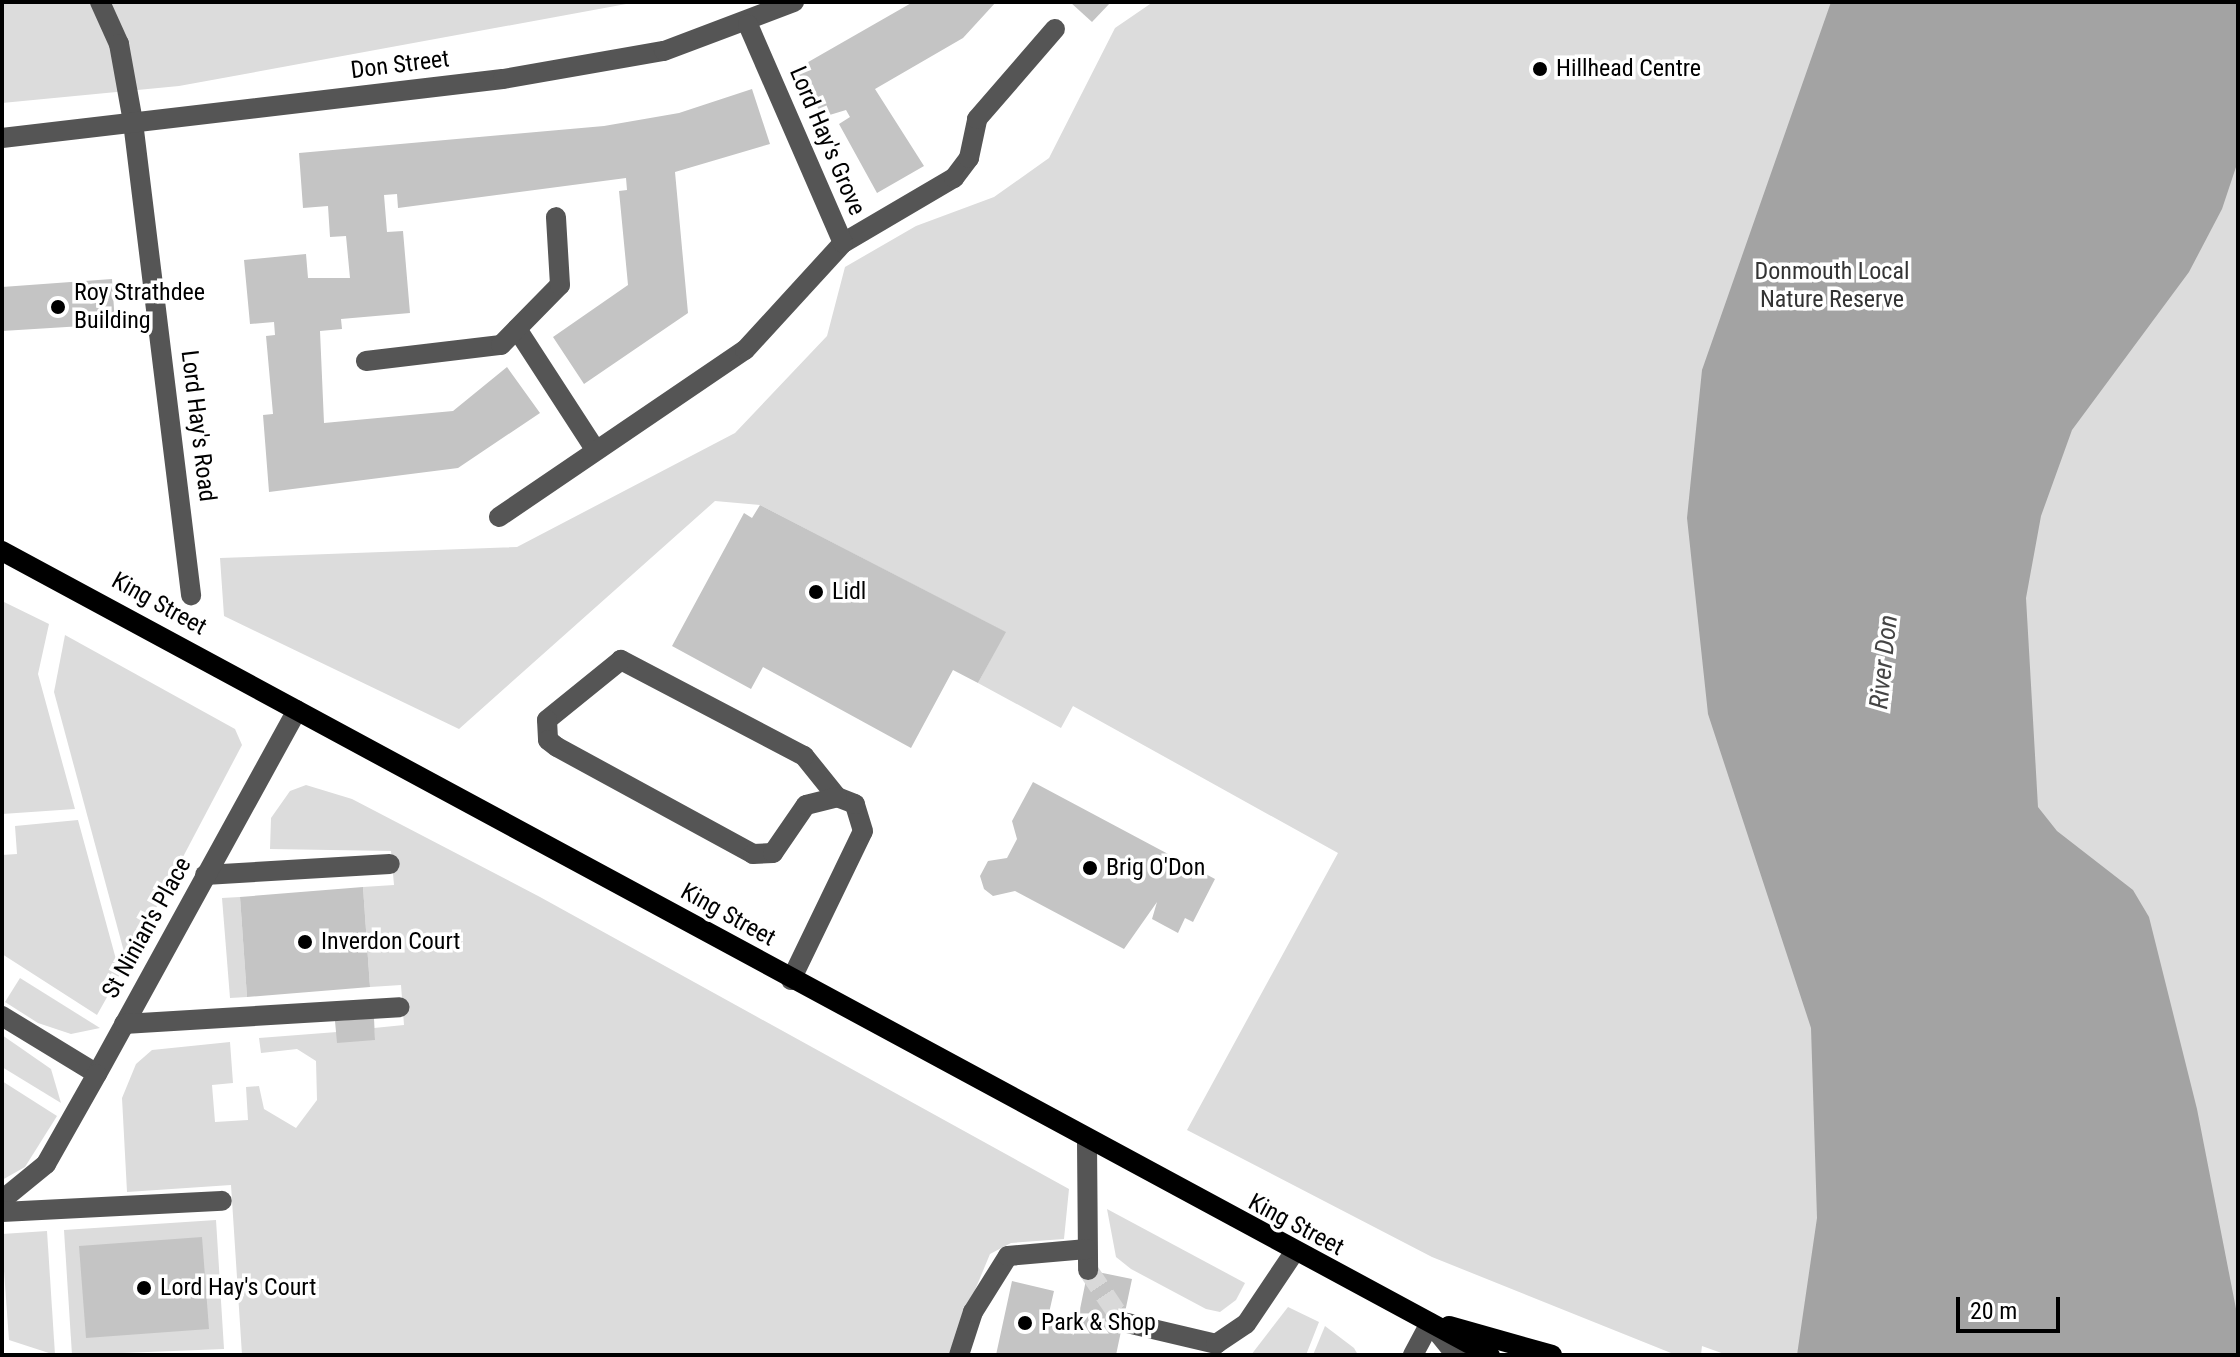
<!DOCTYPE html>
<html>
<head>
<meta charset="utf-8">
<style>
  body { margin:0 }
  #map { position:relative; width:2240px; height:1357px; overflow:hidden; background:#fff; font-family:"Roboto Condensed",sans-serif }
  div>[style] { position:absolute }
  .green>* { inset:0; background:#dcdcdc }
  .water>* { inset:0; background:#a3a3a3 }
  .building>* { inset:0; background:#c4c4c4 }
  .minor-tunnel>* { height:20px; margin-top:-10px; transform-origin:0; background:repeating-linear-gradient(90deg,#d9d9d9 0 20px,transparent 0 30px) }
  .minor>* { height:20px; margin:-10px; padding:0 10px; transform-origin:10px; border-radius:10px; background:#555 }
  .major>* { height:20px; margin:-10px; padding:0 10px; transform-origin:10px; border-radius:10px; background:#000 }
  .dots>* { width:22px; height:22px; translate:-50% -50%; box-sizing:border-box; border:4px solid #fff; border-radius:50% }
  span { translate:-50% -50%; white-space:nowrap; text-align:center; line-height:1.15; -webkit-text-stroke:7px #fff; paint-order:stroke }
  .street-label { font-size:24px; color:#000 }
  .poi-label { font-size:24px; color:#000 }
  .left { translate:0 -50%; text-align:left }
  .park-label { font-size:24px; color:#333 }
  .water-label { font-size:26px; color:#444; font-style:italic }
  .frame { position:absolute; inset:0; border:4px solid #000; pointer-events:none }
  .scale { position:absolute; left:1956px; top:1297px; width:104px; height:36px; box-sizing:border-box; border:4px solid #000; border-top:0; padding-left:10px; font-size:24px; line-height:28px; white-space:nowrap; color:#000; -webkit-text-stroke:6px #fff; paint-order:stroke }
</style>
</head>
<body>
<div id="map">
  <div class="green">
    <div style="clip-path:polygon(2px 2px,637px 2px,179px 86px,2px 103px)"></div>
    <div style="clip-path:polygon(1153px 2px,2238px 2px,2238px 1355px,1727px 1355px,1702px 1346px,1701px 1355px,1676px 1355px,1432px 1257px,1187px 1130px,1338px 853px,1073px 706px,1061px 728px,978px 683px,1005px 632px,760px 505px,715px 501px,459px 729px,224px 616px,220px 558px,517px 547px,735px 433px,827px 336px,845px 267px,916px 226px,994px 197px,1049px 158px,1115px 28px)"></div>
    <div style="clip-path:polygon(2px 601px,49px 624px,38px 674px,75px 809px,2px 814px)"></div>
    <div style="clip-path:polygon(65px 635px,235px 729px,242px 745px,127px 963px,54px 692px)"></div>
    <div style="clip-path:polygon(306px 785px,352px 799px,540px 897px,1069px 1189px,1064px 1239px,1011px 1243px,990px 1254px,948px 1355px,242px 1355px,231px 1185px,127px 1192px,122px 1098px,136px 1064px,152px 1050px,230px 1042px,233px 1083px,212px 1085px,215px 1122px,248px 1120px,246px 1087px,259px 1086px,264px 1109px,296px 1128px,317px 1100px,316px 1061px,297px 1049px,261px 1053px,259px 1038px,337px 1032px,375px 1040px,374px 1028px,404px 1025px,401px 985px,370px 987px,363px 887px,394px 885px,391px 851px,270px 849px,271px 818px,290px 791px)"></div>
    <div style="clip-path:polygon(78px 820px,120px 974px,97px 1015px,2px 954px,2px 855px,17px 854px,15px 826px)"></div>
    <div style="clip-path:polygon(240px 897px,247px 997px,230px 998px,222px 898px)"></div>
    <div style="clip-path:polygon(20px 978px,100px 1028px,71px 1034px,38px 1023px,5px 1002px)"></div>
    <div style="clip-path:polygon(2px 1035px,51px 1069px,61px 1103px,2px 1067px)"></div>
    <div style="clip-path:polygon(2px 1081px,57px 1116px,25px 1167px,2px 1180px)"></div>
    <div style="clip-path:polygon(1107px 1209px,1245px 1283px,1236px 1300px,1220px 1312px,1206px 1309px,1131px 1269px,1116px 1257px)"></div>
    <div style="clip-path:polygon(216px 1220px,224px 1349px,72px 1355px,64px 1230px)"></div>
    <div style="clip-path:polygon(47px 1231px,55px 1355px,9px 1340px,2px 1243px,2px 1234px)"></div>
    <div style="clip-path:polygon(1288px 1307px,1319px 1322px,1306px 1355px,1251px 1355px)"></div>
    <div style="clip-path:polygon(1325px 1326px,1354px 1348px,1358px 1355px,1313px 1355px)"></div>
  </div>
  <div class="water">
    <div style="clip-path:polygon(1831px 2px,2238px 2px,2238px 161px,2222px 209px,2189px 272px,2072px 430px,2041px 516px,2026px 598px,2038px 807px,2057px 831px,2133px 890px,2149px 917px,2197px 1109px,2238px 1319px,2238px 1355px,1797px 1355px,1817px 1218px,1811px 1028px,1708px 714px,1687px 518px,1702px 370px)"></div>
  </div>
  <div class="building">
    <div style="clip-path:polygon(913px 2px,996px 2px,963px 38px,875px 89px,924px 166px,877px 193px,839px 124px,850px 117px,846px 110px,823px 117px,796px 69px)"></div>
    <div style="clip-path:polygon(1070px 2px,1111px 2px,1092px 22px)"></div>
    <div style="clip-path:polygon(752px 89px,770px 144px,675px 172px,688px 313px,584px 384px,553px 337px,628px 285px,619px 191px,627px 190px,626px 178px,398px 208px,397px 194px,384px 195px,387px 232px,403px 231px,410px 313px,341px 319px,342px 329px,320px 331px,324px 423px,453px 411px,507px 367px,540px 413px,458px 468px,269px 492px,263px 415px,273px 414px,266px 336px,275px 335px,274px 322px,250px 324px,244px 260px,306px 254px,308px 278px,350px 278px,346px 236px,330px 237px,328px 206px,303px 208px,299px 153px,604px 126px,679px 113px)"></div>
    <div style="clip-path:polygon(112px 279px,115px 324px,2px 331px,2px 287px)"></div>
    <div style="clip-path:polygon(760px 505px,1006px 632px,978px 683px,953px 670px,911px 748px,763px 667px,751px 689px,672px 646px,744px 513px,752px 518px)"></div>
    <div style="clip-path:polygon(1033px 782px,1215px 879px,1193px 922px,1185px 918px,1178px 933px,1152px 919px,1157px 902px,1124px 949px,1015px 891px,993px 896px,984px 889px,980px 876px,988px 861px,1007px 858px,1017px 839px,1012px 821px)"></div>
    <div style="clip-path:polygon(363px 887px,370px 987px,247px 997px,240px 897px)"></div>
    <div style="clip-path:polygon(374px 1018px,375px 1040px,337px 1043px,335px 1021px)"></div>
    <div style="clip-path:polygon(202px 1237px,209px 1329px,86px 1338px,79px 1246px)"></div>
    <div style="clip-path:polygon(1088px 1270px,1132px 1279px,1116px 1355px,996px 1355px,1012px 1281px,1054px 1291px,1049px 1313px,1078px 1319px)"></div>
  </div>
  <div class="minor-tunnel">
    <div style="left:1088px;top:1270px;width:63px;rotate:56.1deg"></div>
  </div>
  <div class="minor">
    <div style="left:100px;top:2px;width:46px;rotate:65.7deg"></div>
    <div style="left:119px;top:44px;width:79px;rotate:79.8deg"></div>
    <div style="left:133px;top:122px;width:477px;rotate:83deg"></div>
    <div style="left:2px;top:138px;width:504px;rotate:-6.72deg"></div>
    <div style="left:503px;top:79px;width:163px;rotate:-9.9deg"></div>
    <div style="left:664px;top:51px;width:139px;rotate:-20.7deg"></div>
    <div style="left:843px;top:243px;width:129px;rotate:-30.4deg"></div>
    <div style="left:954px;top:178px;width:25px;rotate:-53deg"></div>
    <div style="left:969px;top:158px;width:40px;rotate:-78deg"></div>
    <div style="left:977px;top:119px;width:119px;rotate:-49.1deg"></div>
    <div style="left:517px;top:329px;width:143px;rotate:57deg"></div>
    <div style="left:366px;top:361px;width:136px;rotate:-6.8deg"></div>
    <div style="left:501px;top:345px;width:84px;rotate:-45.5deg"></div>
    <div style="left:560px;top:285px;width:68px;rotate:-93.4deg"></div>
    <div style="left:499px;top:517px;width:297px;rotate:-34.2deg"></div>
    <div style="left:745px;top:350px;width:145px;rotate:-47.5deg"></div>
    <div style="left:843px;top:243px;width:238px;rotate:-113.5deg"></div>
    <div style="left:205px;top:875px;width:185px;rotate:-3.4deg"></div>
    <div style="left:791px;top:980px;width:165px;rotate:-64.2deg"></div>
    <div style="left:863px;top:831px;width:28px;rotate:-107deg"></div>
    <div style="left:855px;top:804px;width:19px;rotate:-159deg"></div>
    <div style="left:837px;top:797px;width:53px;rotate:-128.8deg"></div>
    <div style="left:804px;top:756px;width:207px;rotate:-152.3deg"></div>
    <div style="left:621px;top:660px;width:95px;rotate:141deg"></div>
    <div style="left:547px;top:720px;width:20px;rotate:87deg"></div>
    <div style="left:548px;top:740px;width:11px;rotate:38deg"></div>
    <div style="left:557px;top:747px;width:223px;rotate:28.6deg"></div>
    <div style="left:753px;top:854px;width:20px;rotate:-3deg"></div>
    <div style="left:773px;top:853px;width:58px;rotate:-55.5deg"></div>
    <div style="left:806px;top:805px;width:32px;rotate:-14deg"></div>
    <div style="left:2px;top:1016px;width:111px;rotate:31.4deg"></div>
    <div style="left:97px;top:1074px;width:415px;rotate:-61.2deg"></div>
    <div style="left:124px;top:1024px;width:276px;rotate:-3.5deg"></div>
    <div style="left:1087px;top:1143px;width:127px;rotate:89.5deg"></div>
    <div style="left:2px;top:1200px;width:57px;rotate:-39.3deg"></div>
    <div style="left:46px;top:1164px;width:103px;rotate:-60.5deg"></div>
    <div style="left:2px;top:1212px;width:220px;rotate:-2.9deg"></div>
    <div style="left:1123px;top:1322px;width:96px;rotate:13.3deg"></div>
    <div style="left:1216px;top:1344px;width:36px;rotate:-34deg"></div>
    <div style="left:1246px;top:1324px;width:84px;rotate:-56.1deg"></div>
    <div style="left:959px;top:1355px;width:45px;rotate:-72deg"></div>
    <div style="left:973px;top:1312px;width:66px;rotate:-58deg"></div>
    <div style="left:1008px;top:1256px;width:79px;rotate:-5.1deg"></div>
    <div style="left:1413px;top:1355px;width:36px;rotate:-62deg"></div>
    <div style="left:1430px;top:1323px;width:41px;rotate:50.9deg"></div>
  </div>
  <div class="major">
    <div style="left:2px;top:551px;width:1691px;rotate:28.38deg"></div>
    <div style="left:1449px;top:1326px;width:107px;rotate:15.7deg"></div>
  </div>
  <div class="dots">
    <div style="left:1540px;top:69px;background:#000"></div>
    <div style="left:58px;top:307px;background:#000"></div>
    <div style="left:816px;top:592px;background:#000"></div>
    <div style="left:1090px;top:868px;background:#000"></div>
    <div style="left:305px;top:942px;background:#000"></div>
    <div style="left:144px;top:1288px;background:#000"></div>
    <div style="left:1025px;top:1323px;background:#000"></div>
  </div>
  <div class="street-label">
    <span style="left:400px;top:65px;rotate:-7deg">Don Street</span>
    <span style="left:827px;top:141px;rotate:67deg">Lord Hay's Grove</span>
    <span style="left:198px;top:426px;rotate:83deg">Lord Hay's Road</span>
    <span style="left:159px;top:604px;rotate:29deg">King Street</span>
    <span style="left:728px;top:915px;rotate:29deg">King Street</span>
    <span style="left:147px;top:928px;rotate:-61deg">St Ninian's Place</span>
    <span style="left:1296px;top:1225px;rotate:28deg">King Street</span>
  </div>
  <div class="poi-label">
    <span class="left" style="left:1556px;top:69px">Hillhead Centre</span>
    <span class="left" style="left:74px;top:307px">Roy Strathdee<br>Building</span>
    <span class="left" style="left:832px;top:592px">Lidl</span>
    <span class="left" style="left:1106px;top:868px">Brig O'Don</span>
    <span class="left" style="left:321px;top:942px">Inverdon Court</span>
    <span class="left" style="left:160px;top:1288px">Lord Hay's Court</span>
    <span class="left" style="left:1041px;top:1323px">Park &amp; Shop</span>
  </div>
  <div class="park-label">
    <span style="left:1832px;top:286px">Donmouth Local<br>Nature Reserve</span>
  </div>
  <div class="water-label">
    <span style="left:1884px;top:662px;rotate:-84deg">River Don</span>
  </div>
  <div class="frame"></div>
  <div class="scale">20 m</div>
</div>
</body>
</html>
